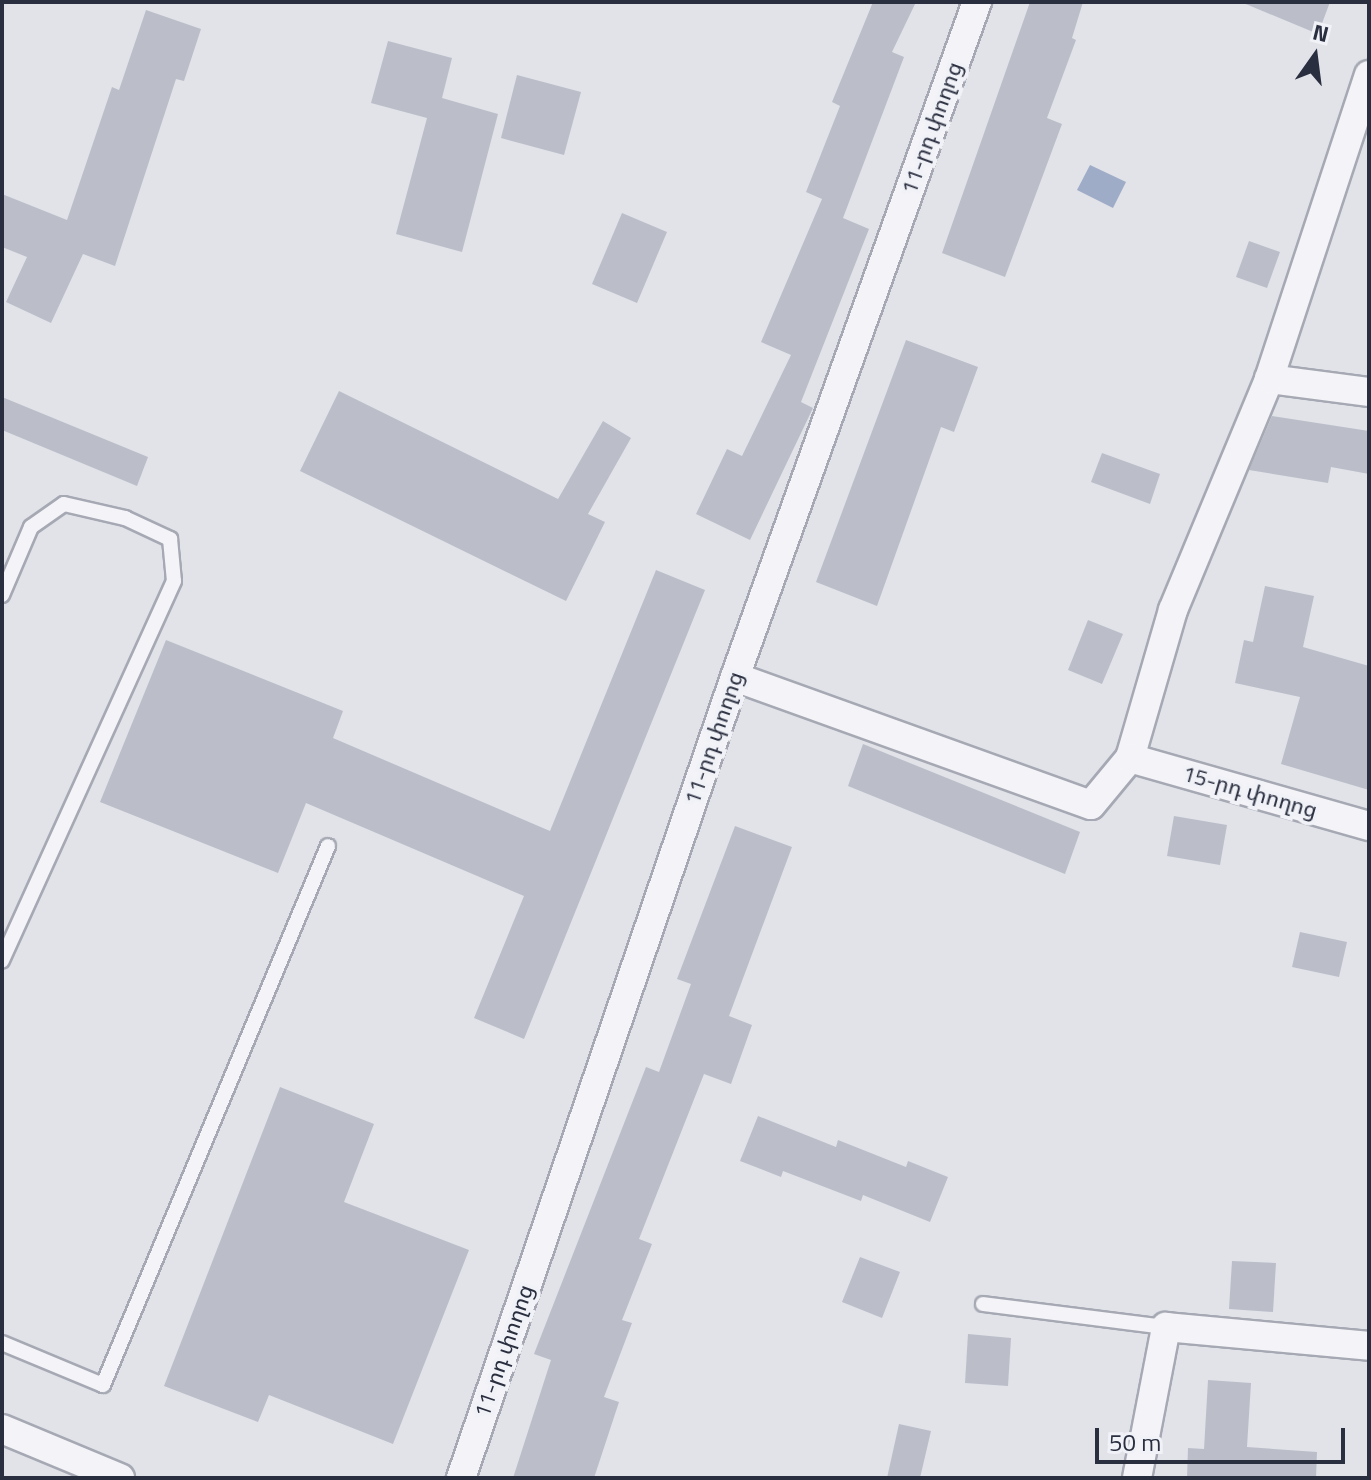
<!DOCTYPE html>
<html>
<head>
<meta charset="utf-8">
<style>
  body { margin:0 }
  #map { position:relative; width:1371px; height:1480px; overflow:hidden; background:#e1e3e9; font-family:"Titillium Web","Noto Sans Armenian",sans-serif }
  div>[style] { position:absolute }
  .water>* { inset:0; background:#9eacc7 }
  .building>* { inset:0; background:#bbbec9 }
  .roads { filter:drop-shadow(2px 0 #a6a9b3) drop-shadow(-2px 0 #a6a9b3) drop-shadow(0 2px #a6a9b3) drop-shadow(0 -2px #a6a9b3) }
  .service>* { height:14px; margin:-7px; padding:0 7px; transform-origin:7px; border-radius:7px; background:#f4f4f8 }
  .minor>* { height:28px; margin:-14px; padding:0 14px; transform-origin:14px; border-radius:14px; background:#f4f4f8 }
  span { translate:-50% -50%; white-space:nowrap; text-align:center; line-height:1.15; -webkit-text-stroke:8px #f1f2f7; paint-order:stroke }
  .street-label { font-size:22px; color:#2a2f40 }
  .frame { position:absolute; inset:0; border:4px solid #2a2f40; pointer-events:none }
  .north { position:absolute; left:1275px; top:16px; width:80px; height:80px; -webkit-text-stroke:6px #f1f2f7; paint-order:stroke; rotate:14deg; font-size:22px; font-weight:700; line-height:32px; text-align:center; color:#2a2f40 }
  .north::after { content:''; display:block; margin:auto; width:28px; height:36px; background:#2a2f40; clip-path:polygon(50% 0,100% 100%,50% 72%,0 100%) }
  .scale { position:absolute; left:1095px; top:1428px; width:250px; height:36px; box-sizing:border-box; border:4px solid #2a2f40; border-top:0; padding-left:10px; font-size:24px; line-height:28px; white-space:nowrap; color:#2a2f40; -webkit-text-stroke:6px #f1f2f7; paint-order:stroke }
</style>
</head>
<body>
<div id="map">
  <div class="water">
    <div style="clip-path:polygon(1090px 165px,1126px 182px,1113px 208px,1077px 190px)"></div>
  </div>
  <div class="building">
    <div style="clip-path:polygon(873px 2px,916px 2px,892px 52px,904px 57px,843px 218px,869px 229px,801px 402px,813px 408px,750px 540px,696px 514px,727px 449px,742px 456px,791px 355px,761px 342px,822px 199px,806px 192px,840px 106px,832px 102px)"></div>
    <div style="clip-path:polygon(1030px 2px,1083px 2px,1072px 38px,1076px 40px,1047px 118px,1062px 124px,1005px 277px,942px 253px)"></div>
    <div style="clip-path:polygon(1241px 2px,1330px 2px,1318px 34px)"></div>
    <div style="clip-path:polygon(146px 10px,201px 29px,184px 81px,176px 79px,115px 266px,83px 254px,51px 323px,6px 302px,27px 257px,2px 247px,2px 194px,67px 220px,112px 87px,119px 90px)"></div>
    <div style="clip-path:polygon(388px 41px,452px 58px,442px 98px,498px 114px,462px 252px,396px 234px,427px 118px,371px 103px)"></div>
    <div style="clip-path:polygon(517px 75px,581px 92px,564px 155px,501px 138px)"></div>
    <div style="clip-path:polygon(622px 213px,667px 232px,637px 303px,592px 284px)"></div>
    <div style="clip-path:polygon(1249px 241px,1280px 252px,1267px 288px,1236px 277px)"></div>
    <div style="clip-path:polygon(906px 340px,978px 367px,954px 432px,941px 427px,877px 606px,816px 582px)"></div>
    <div style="clip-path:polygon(339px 391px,558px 499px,603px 421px,631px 438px,588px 514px,605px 522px,566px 601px,300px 471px)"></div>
    <div style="clip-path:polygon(2px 397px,148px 457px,137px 486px,2px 430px)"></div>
    <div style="clip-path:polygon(1272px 416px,1369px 431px,1369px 474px,1331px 467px,1328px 483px,1249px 470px)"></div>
    <div style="clip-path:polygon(1102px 453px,1160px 474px,1150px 504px,1091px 482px)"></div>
    <div style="clip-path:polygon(656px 570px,705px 590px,524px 1039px,474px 1018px,524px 896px,306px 803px,278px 873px,100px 802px,166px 640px,343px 711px,333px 738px,550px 831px)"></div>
    <div style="clip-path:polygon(1265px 586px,1314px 596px,1303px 647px,1369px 666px,1369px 790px,1281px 764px,1300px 697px,1235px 683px,1244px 640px,1253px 642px)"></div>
    <div style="clip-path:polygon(1088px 620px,1123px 634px,1102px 684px,1068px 670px)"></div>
    <div style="clip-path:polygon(863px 744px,1080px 832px,1065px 874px,848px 786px)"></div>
    <div style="clip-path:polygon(1174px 816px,1227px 825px,1220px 865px,1167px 856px)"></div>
    <div style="clip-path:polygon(735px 826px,792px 847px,729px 1016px,752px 1025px,731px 1084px,704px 1074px,639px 1239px,652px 1244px,622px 1320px,632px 1323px,604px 1397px,619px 1402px,594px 1478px,513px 1478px,551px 1360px,534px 1354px,646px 1067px,659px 1072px,691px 984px,677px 979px)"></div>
    <div style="clip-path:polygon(1300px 932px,1347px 942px,1339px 977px,1292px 967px)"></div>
    <div style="clip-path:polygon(280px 1087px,374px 1124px,344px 1202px,469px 1250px,393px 1444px,269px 1395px,258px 1422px,164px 1386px)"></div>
    <div style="clip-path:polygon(758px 1116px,836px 1147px,838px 1140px,906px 1167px,908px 1161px,948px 1177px,930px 1222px,863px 1195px,861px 1201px,783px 1171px,781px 1177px,740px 1161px)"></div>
    <div style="clip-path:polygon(860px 1257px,900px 1272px,882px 1318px,842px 1302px)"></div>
    <div style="clip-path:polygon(1232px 1261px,1276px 1263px,1273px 1312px,1229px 1309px)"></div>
    <div style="clip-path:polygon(968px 1334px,1011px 1338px,1008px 1386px,965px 1383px)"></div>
    <div style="clip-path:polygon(1208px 1380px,1251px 1383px,1247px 1447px,1317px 1452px,1316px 1478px,1187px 1478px,1188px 1448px,1204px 1449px)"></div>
    <div style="clip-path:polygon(899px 1424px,931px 1431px,920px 1478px,887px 1478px)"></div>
  </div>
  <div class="roads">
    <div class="service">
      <div style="left:2px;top:595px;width:74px;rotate:-66.9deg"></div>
      <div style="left:31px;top:527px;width:40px;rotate:-34.9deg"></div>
      <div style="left:64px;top:504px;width:63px;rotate:12.9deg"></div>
      <div style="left:125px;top:518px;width:50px;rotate:25deg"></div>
      <div style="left:170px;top:539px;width:42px;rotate:84.6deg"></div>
      <div style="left:174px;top:581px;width:417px;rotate:114.4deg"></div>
      <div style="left:983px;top:1304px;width:184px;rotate:7.2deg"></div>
      <div style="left:2px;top:1343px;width:109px;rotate:22.6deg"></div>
      <div style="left:103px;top:1385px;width:584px;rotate:-67.34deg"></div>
    </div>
    <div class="minor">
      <div style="left:1269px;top:379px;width:101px;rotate:7.4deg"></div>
      <div style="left:735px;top:677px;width:378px;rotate:19.8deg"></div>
      <div style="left:1091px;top:805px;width:61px;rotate:-50.3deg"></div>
      <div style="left:1130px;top:758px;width:154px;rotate:-73.8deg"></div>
      <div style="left:1173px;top:610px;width:250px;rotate:-67.4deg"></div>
      <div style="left:1269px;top:379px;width:320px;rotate:-71.8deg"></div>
      <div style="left:1130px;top:758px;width:248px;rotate:15.9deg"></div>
      <div style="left:2px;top:1429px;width:128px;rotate:22.6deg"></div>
      <div style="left:461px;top:1478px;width:847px;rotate:-71.12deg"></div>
      <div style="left:735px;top:677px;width:717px;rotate:-70.28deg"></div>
      <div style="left:1137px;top:1478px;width:154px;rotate:-79.1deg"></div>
      <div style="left:1166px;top:1327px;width:204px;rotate:5.3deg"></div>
    </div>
  </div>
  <div class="street-label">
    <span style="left:932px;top:128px;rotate:-70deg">11-րդ փողոց</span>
    <span style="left:714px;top:738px;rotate:-71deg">11-րդ փողոց</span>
    <span style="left:1250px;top:792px;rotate:16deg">15-րդ փողոց</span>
    <span style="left:504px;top:1351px;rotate:-71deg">11-րդ փողոց</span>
  </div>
  <div class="frame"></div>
  <div class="north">N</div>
  <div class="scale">50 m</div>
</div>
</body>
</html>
